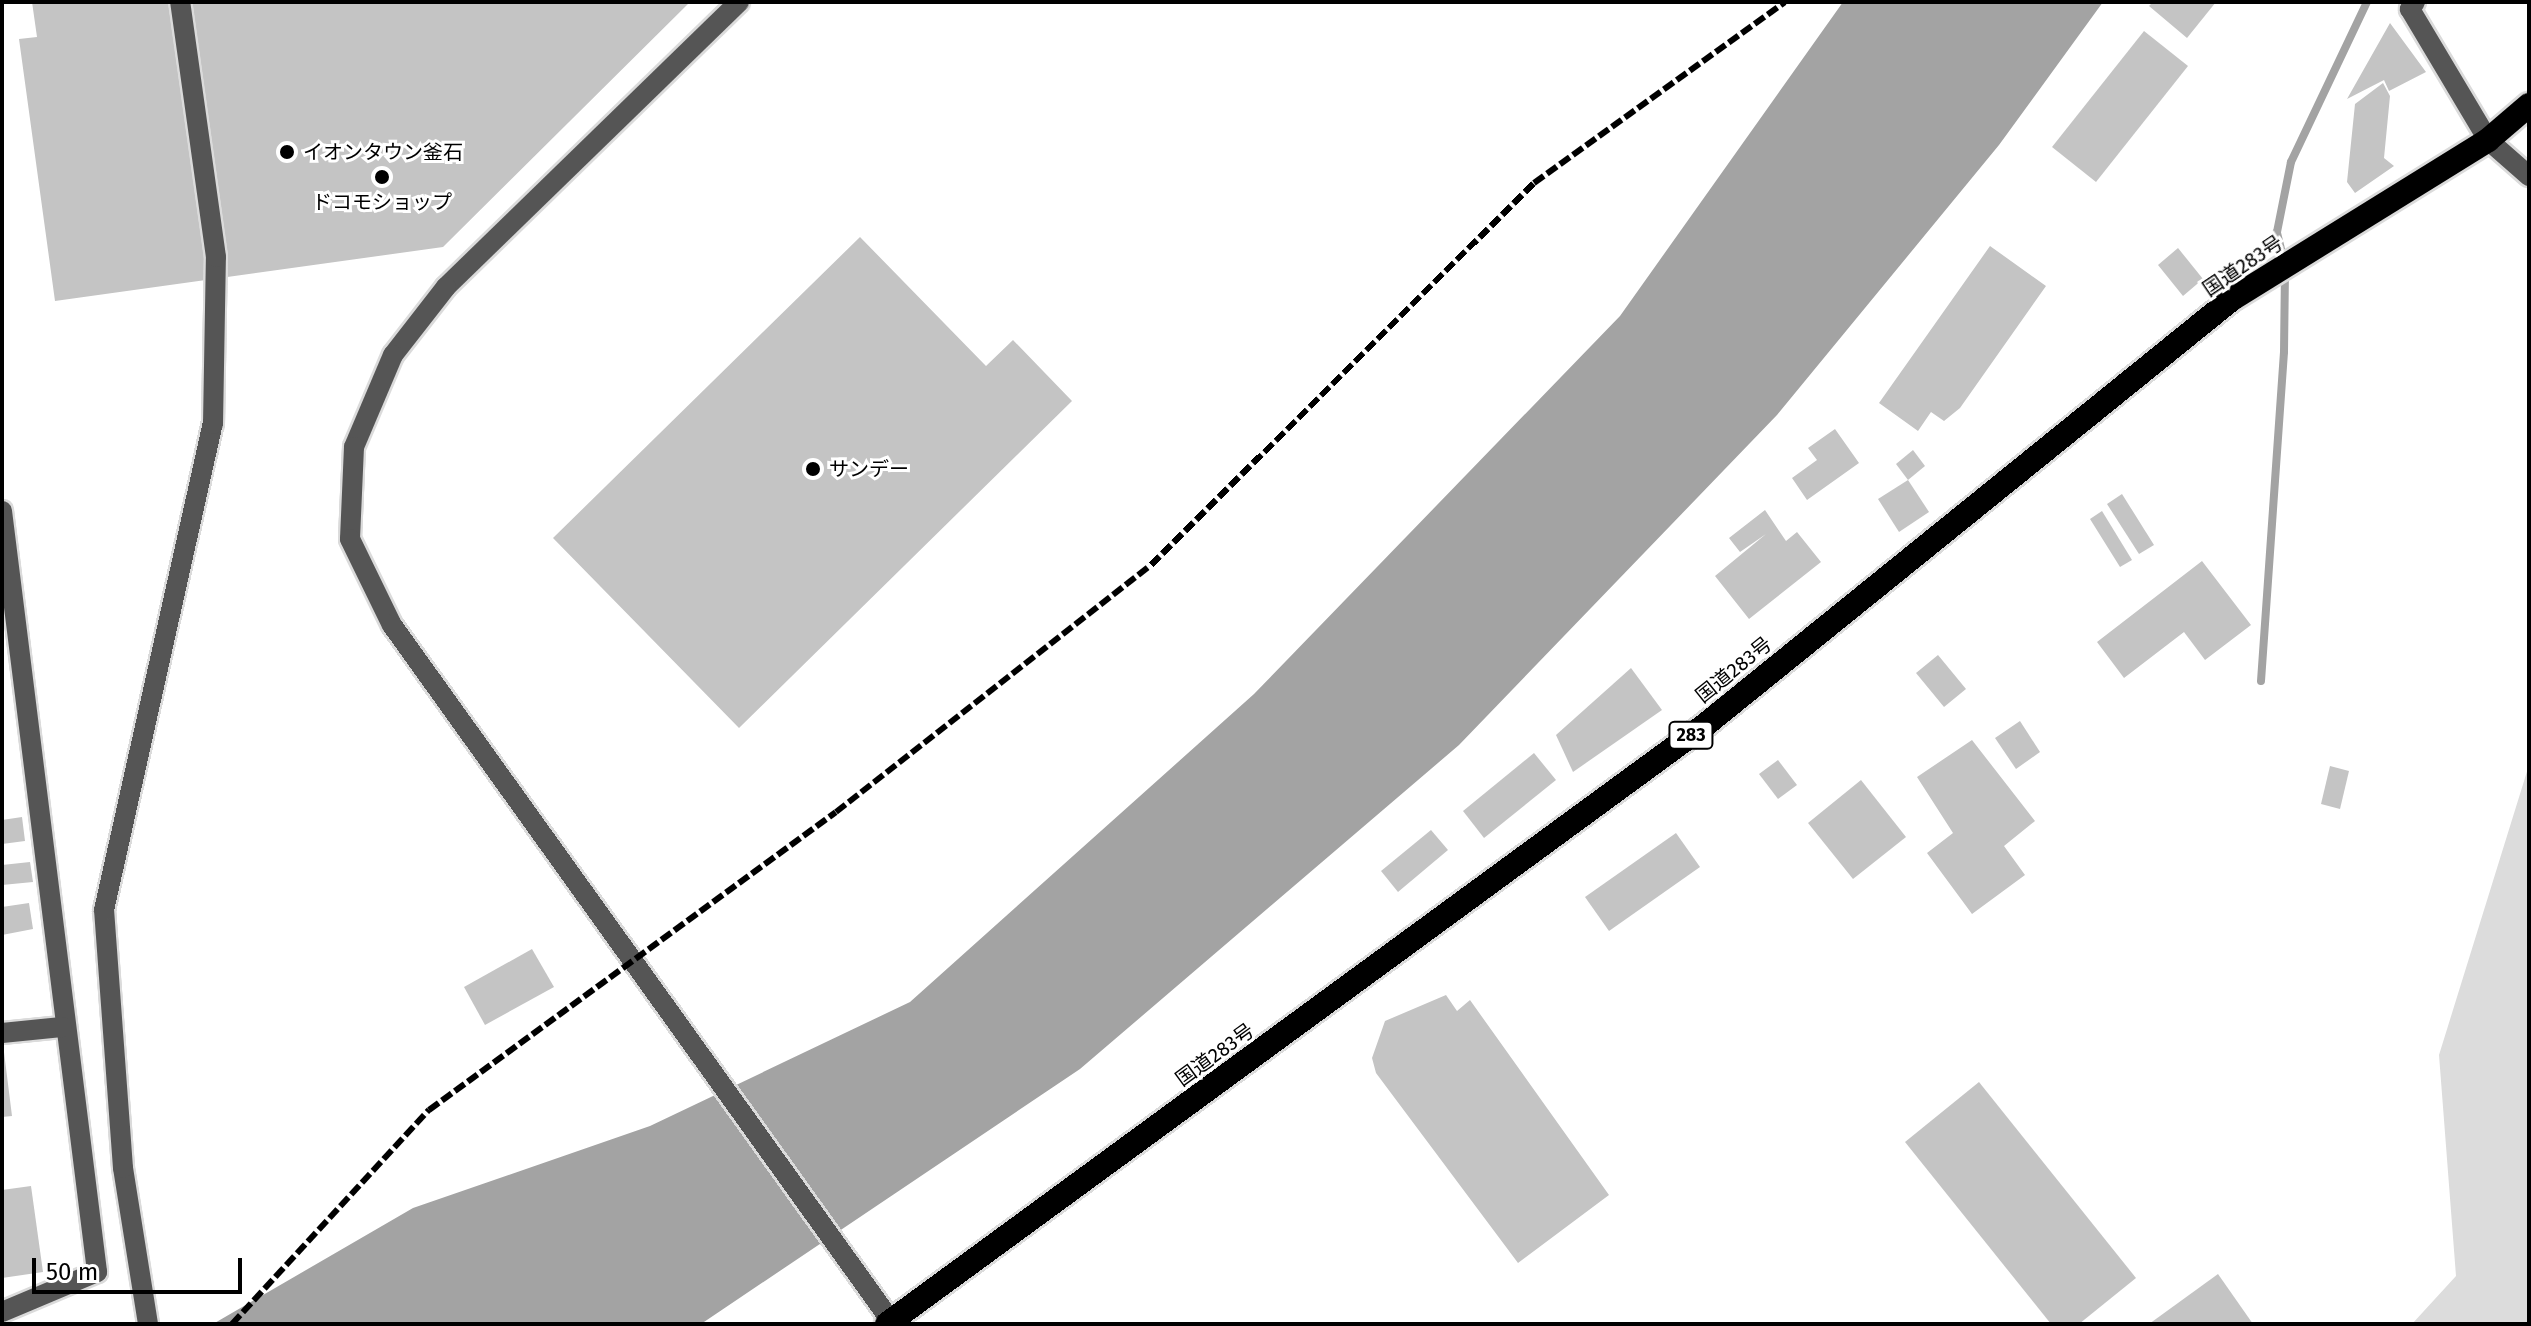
<!DOCTYPE html>
<html>
<head>
<meta charset="utf-8">
<style>
  body { margin:0 }
  #map { position:relative; width:2531px; height:1326px; overflow:hidden; background:#fff; font-family:"Fira Sans","Noto Sans JP",sans-serif }
  div>[style] { position:absolute }
  .green>* { inset:0; background:#dcdcdc }
  .water>* { inset:0; background:#a3a3a3 }
  .stream>* { height:8px; margin:-4px; padding:0 4px; transform-origin:4px; border-radius:4px; background:#a3a3a3 }
  .building>* { inset:0; background:#c4c4c4 }
  .roads { filter:drop-shadow(2px 0 #dbdbdb) drop-shadow(-2px 0 #dbdbdb) drop-shadow(0 2px #dbdbdb) drop-shadow(0 -2px #dbdbdb) }
  .minor>* { height:20px; margin:-10px; padding:0 10px; transform-origin:10px; border-radius:10px; background:#555 }
  .highway>* { height:24px; margin:-12px; padding:0 12px; transform-origin:12px; border-radius:12px; background:#000 }
  .rail>* { height:6px; margin-top:-3px; transform-origin:0; background:repeating-linear-gradient(90deg,#000 0 12px,transparent 0 16px) }
  .dots>* { width:22px; height:22px; translate:-50% -50%; box-sizing:border-box; border:4px solid #fff; border-radius:50% }
  span { translate:-50% -50%; white-space:nowrap; text-align:center; line-height:1.15; -webkit-text-stroke:6px #fff; paint-order:stroke }
  .shield-label span { padding:2px 6px; background:#fff; border:2px solid; border-radius:6px; -webkit-text-stroke-width:0 }
  .shield-label { font-size:18px; color:#000; font-weight:700 }
  .poi-label { font-size:20px; color:#000 }
  .left { translate:0 -50%; text-align:left }
  .street-label { font-size:20px; color:#000 }
  .frame { position:absolute; inset:0; border:4px solid #000; pointer-events:none }
  .scale { position:absolute; left:32px; top:1258px; width:210px; height:36px; box-sizing:border-box; border:4px solid #000; border-top:0; padding-left:10px; font-size:24px; line-height:28px; white-space:nowrap; color:#000; -webkit-text-stroke:6px #fff; paint-order:stroke }
</style>
</head>
<body>
<div id="map">
  <div class="green">
    <div style="clip-path:polygon(2529px 765px,2529px 1324px,2412px 1324px,2456px 1276px,2439px 1055px)"></div>
  </div>
  <div class="water">
    <div style="clip-path:polygon(1843px 2px,2103px 2px,1999px 145px,1777px 415px,1459px 745px,1080px 1069px,701px 1324px,213px 1324px,413px 1208px,650px 1126px,910px 1002px,1254px 694px,1620px 316px)"></div>
  </div>
  <div class="stream">
    <div style="left:2261px;top:681px;width:330px;rotate:-86deg"></div>
    <div style="left:2284px;top:352px;width:87px;rotate:-89.3deg"></div>
    <div style="left:2285px;top:265px;width:34px;rotate:-104deg"></div>
    <div style="left:2277px;top:232px;width:71px;rotate:-78.7deg"></div>
    <div style="left:2291px;top:162px;width:177px;rotate:-64.6deg"></div>
  </div>
  <div class="building">
    <div style="clip-path:polygon(32px 2px,690px 2px,443px 247px,55px 301px,19px 39px,37px 37px)"></div>
    <div style="clip-path:polygon(2153px 2px,2216px 2px,2187px 38px,2149px 6px)"></div>
    <div style="clip-path:polygon(2390px 23px,2426px 72px,2389px 91px,2384px 80px,2347px 99px)"></div>
    <div style="clip-path:polygon(2144px 31px,2188px 66px,2096px 182px,2052px 147px)"></div>
    <div style="clip-path:polygon(2383px 83px,2390px 96px,2384px 158px,2394px 166px,2355px 193px,2347px 182px,2355px 104px)"></div>
    <div style="clip-path:polygon(860px 237px,986px 366px,1013px 340px,1072px 401px,739px 728px,553px 538px)"></div>
    <div style="clip-path:polygon(1990px 246px,2046px 286px,1960px 408px,1944px 421px,1931px 412px,1918px 431px,1879px 403px)"></div>
    <div style="clip-path:polygon(2178px 248px,2203px 279px,2183px 296px,2158px 265px)"></div>
    <div style="clip-path:polygon(1835px 429px,1859px 463px,1807px 500px,1792px 478px,1817px 460px,1808px 448px)"></div>
    <div style="clip-path:polygon(1913px 450px,1925px 466px,1908px 480px,1896px 464px)"></div>
    <div style="clip-path:polygon(1908px 480px,1929px 512px,1899px 532px,1878px 499px)"></div>
    <div style="clip-path:polygon(2122px 494px,2154px 545px,2139px 554px,2107px 504px)"></div>
    <div style="clip-path:polygon(1765px 510px,1786px 541px,1797px 532px,1821px 562px,1749px 619px,1715px 576px,1766px 534px,1740px 552px,1729px 538px)"></div>
    <div style="clip-path:polygon(2102px 511px,2132px 560px,2120px 567px,2090px 519px)"></div>
    <div style="clip-path:polygon(2202px 561px,2251px 625px,2205px 660px,2184px 632px,2124px 678px,2097px 642px)"></div>
    <div style="clip-path:polygon(1938px 655px,1966px 689px,1944px 707px,1916px 673px)"></div>
    <div style="clip-path:polygon(1631px 668px,1662px 710px,1573px 772px,1556px 735px)"></div>
    <div style="clip-path:polygon(2020px 721px,2040px 752px,2016px 769px,1995px 738px)"></div>
    <div style="clip-path:polygon(1972px 740px,2035px 821px,2004px 846px,2025px 875px,1972px 914px,1927px 853px,1953px 833px,1917px 777px)"></div>
    <div style="clip-path:polygon(1534px 753px,1556px 780px,1484px 838px,1463px 811px)"></div>
    <div style="clip-path:polygon(1778px 760px,1797px 785px,1778px 799px,1759px 774px)"></div>
    <div style="clip-path:polygon(2330px 766px,2349px 771px,2340px 809px,2321px 804px)"></div>
    <div style="clip-path:polygon(1861px 780px,1906px 837px,1853px 879px,1808px 823px)"></div>
    <div style="clip-path:polygon(22px 817px,25px 841px,2px 844px,2px 820px)"></div>
    <div style="clip-path:polygon(1431px 830px,1448px 850px,1398px 892px,1381px 871px)"></div>
    <div style="clip-path:polygon(1676px 833px,1700px 867px,1609px 931px,1585px 897px)"></div>
    <div style="clip-path:polygon(30px 862px,33px 882px,2px 885px,2px 865px)"></div>
    <div style="clip-path:polygon(29px 903px,33px 929px,2px 935px,2px 907px)"></div>
    <div style="clip-path:polygon(532px 949px,554px 987px,485px 1025px,464px 987px)"></div>
    <div style="clip-path:polygon(1446px 995px,1457px 1011px,1470px 1000px,1609px 1195px,1518px 1263px,1376px 1073px,1372px 1058px,1385px 1021px)"></div>
    <div style="clip-path:polygon(4px 1052px,12px 1116px,2px 1117px,2px 1053px)"></div>
    <div style="clip-path:polygon(1979px 1082px,2136px 1278px,2079px 1324px,2051px 1324px,1905px 1142px)"></div>
    <div style="clip-path:polygon(31px 1186px,43px 1272px,2px 1278px,2px 1190px)"></div>
    <div style="clip-path:polygon(2218px 1274px,2253px 1324px,2149px 1324px)"></div>
  </div>
  <div class="roads">
    <div class="minor">
      <div style="left:739px;top:2px;width:409px;rotate:135.8deg"></div>
      <div style="left:446px;top:287px;width:86px;rotate:127.9deg"></div>
      <div style="left:393px;top:355px;width:100px;rotate:113deg"></div>
      <div style="left:354px;top:447px;width:92px;rotate:92.5deg"></div>
      <div style="left:350px;top:539px;width:96px;rotate:64deg"></div>
      <div style="left:392px;top:625px;width:856px;rotate:54.36deg"></div>
      <div style="left:2415px;top:2px;width:9px;rotate:126deg"></div>
      <div style="left:2410px;top:9px;width:152px;rotate:59.2deg"></div>
      <div style="left:2488px;top:140px;width:55px;rotate:41.3deg"></div>
      <div style="left:2px;top:511px;width:767px;rotate:82.88deg"></div>
      <div style="left:97px;top:1272px;width:103px;rotate:157.2deg"></div>
      <div style="left:2px;top:1033px;width:60px;rotate:-5.7deg"></div>
      <div style="left:148px;top:1324px;width:158px;rotate:-99.1deg"></div>
      <div style="left:123px;top:1168px;width:259px;rotate:-94.2deg"></div>
      <div style="left:104px;top:910px;width:498px;rotate:-77.4deg"></div>
      <div style="left:213px;top:424px;width:167px;rotate:-89deg"></div>
      <div style="left:216px;top:257px;width:258px;rotate:-98deg"></div>
    </div>
    <div class="highway">
      <div style="left:887px;top:1324px;width:1014px;rotate:-36.21deg"></div>
      <div style="left:1705px;top:725px;width:678px;rotate:-38.95deg"></div>
      <div style="left:2232px;top:299px;width:301px;rotate:-31.8deg"></div>
      <div style="left:2488px;top:140px;width:54px;rotate:-40.5deg"></div>
    </div>
  </div>
  <div class="rail">
    <div style="left:232px;top:1324px;width:291px;rotate:-47.4deg"></div>
    <div style="left:429px;top:1110px;width:504px;rotate:-36.21deg"></div>
    <div style="left:836px;top:812px;width:400px;rotate:-38.1deg"></div>
    <div style="left:1151px;top:565px;width:541px;rotate:-44.93deg"></div>
    <div style="left:1534px;top:183px;width:309px;rotate:-35.8deg"></div>
  </div>
  <div class="dots">
    <div style="left:287px;top:152px;background:#000"></div>
    <div style="left:382px;top:177px;background:#000"></div>
    <div style="left:813px;top:469px;background:#000"></div>
  </div>
  <div class="shield-label">
    <span style="left:1691px;top:735px">283</span>
  </div>
  <div class="poi-label">
    <span class="left" style="left:303px;top:152px">イオンタウン釜石</span>
    <span style="left:382px;top:202px">ドコモショップ</span>
    <span class="left" style="left:829px;top:469px">サンデー</span>
  </div>
  <div class="street-label">
    <span style="left:2243px;top:266px;rotate:-34deg">国道283号</span>
    <span style="left:1734px;top:670px;rotate:-39deg">国道283号</span>
    <span style="left:1215px;top:1055px;rotate:-36deg">国道283号</span>
  </div>
  <div class="frame"></div>
  <div class="scale">50 m</div>
</div>
</body>
</html>
